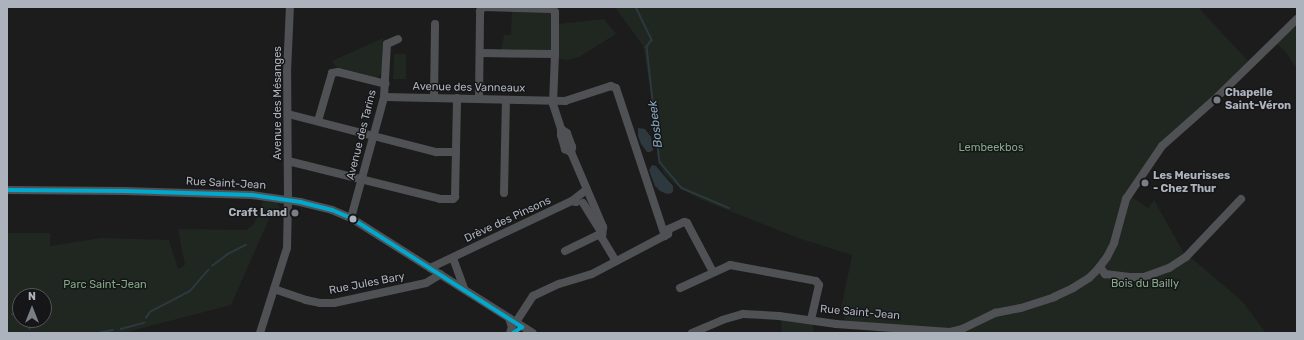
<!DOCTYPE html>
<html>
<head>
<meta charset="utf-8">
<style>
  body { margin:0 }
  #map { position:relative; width:1304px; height:340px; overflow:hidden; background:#1c1c1c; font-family:Rubik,sans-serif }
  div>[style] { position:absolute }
  .green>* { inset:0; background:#1f2720 }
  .water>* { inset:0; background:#2e383f }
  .stream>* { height:1.5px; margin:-0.75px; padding:0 0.75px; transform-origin:0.75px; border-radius:0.75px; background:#2e383f }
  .minor>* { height:8px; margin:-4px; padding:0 4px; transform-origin:4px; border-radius:4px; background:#505155 }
  .bus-1>* { height:4px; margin:-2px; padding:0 2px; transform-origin:2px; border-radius:2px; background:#00a9ce }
  .dots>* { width:11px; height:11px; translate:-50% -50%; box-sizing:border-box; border:2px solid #161618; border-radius:50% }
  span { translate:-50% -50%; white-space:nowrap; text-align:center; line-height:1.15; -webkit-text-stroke:3px #161618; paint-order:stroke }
  .street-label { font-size:11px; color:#adb3bd }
  .poi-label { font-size:11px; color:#adb3bd; font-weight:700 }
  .left { translate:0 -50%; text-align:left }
  .right { translate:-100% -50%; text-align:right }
  .park-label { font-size:11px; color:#84a885 }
  .water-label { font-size:12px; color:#84a2b8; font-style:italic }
  .frame { position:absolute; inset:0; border:8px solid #adb3bd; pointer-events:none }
  .north { position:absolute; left:12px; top:288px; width:40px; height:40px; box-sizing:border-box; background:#161618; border:1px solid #52555a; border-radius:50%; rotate:0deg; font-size:11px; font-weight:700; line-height:16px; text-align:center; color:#adb3bd }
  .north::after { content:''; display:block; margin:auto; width:14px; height:18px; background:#7a7e85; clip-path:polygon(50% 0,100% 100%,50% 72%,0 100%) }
</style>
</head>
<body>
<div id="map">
  <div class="green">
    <div style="clip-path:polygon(508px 7px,559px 7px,558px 24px,604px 19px,616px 34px,579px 57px,568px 60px,501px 51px,504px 35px,511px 35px,512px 9px)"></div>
    <div style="clip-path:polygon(615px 7px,1198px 7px,1248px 61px,1217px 93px,1159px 145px,1130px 196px,1148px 208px,1154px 200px,1185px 255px,1189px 256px,1242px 301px,1266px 333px,877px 333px,879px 326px,846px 322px,841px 309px,852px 255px,801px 239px,702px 200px,681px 189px,665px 175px,658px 162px,653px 105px,643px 46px)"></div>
    <div style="clip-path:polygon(1297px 23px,1297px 69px,1285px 51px,1277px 44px)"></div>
    <div style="clip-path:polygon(383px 38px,382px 73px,379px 77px,375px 77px,336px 67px,332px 61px)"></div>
    <div style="clip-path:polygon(394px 54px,406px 54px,406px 79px,393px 79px)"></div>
    <div style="clip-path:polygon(evenodd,263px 201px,277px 203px,281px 209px,283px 209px,270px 217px,231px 305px,123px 333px,7px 333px,7px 233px,50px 233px,50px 246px,101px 238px,169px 240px,178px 269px,185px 265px,178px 229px,247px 230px,254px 224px,263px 201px,20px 296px,44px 296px,44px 320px,20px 320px,20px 296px)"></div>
    <div style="clip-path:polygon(781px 320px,813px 323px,814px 333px,782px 333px)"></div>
  </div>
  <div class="water">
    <div style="clip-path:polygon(638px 128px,645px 129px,651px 137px,653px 150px,650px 152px,647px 152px,641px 144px,638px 136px)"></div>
    <div style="clip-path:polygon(652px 165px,656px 166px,673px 186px,673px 191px,672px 193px,667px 194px,660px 191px,655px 186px,649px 170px)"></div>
  </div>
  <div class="stream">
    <div style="left:636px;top:7px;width:37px;rotate:64deg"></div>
    <div style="left:652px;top:40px;width:9px;rotate:126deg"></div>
    <div style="left:647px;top:47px;width:116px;rotate:83.6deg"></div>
    <div style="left:660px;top:162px;width:34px;rotate:50deg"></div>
    <div style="left:682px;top:188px;width:51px;rotate:23.1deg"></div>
    <div style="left:212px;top:266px;width:20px;rotate:-37deg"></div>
    <div style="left:228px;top:254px;width:20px;rotate:-27deg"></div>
    <div style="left:12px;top:314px;width:9px;rotate:21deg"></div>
    <div style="left:146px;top:318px;width:7px;rotate:-56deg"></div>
    <div style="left:150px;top:312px;width:45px;rotate:-27.7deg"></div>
    <div style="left:190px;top:291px;width:28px;rotate:-49deg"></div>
    <div style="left:28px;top:320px;width:9px;rotate:77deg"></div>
    <div style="left:121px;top:329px;width:24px;rotate:-15deg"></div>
    <div style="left:98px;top:333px;width:15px;rotate:-11deg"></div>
  </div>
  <div class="minor">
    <div style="left:480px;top:53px;width:75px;rotate:0.8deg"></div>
    <div style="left:384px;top:97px;width:181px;rotate:1.3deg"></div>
    <div style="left:565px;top:101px;width:48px;rotate:-18.1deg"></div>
    <div style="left:611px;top:86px;width:5px;rotate:22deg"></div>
    <div style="left:616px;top:88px;width:156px;rotate:71.7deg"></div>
    <div style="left:434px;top:98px;width:74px;rotate:-89.2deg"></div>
    <div style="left:479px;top:99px;width:88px;rotate:-89.3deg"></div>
    <div style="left:480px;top:11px;width:5px;rotate:-53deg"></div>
    <div style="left:483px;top:7px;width:69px;rotate:1.7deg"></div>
    <div style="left:552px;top:9px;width:4px;rotate:45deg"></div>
    <div style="left:555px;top:12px;width:42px;rotate:90deg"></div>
    <div style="left:555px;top:54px;width:50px;rotate:92.3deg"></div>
    <div style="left:553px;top:104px;width:26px;rotate:72deg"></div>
    <div style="left:561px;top:129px;width:6px;rotate:90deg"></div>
    <div style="left:561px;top:135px;width:15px;rotate:74deg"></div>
    <div style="left:565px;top:149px;width:7px;rotate:27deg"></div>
    <div style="left:288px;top:114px;width:153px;rotate:14.4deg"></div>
    <div style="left:436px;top:152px;width:20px"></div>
    <div style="left:318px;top:121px;width:50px;rotate:-73.7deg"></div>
    <div style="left:332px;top:73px;width:6px;rotate:-9deg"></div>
    <div style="left:338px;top:72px;width:49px;rotate:14deg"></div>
    <div style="left:561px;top:129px;width:7px;rotate:34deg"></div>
    <div style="left:567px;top:133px;width:15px;rotate:70deg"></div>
    <div style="left:572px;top:147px;width:5px;rotate:101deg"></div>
    <div style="left:571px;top:152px;width:82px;rotate:66.9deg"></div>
    <div style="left:603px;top:227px;width:11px;rotate:95deg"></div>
    <div style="left:602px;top:238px;width:27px;rotate:59deg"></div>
    <div style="left:288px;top:161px;width:157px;rotate:14deg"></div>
    <div style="left:440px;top:199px;width:13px"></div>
    <div style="left:453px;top:199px;width:3px;rotate:-45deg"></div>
    <div style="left:455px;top:197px;width:99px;rotate:-88.8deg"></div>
    <div style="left:7px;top:190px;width:118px;rotate:0.5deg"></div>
    <div style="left:125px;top:191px;width:127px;rotate:1.8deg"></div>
    <div style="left:252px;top:195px;width:49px;rotate:8.3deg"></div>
    <div style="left:300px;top:202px;width:33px;rotate:14deg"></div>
    <div style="left:332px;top:210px;width:21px;rotate:23deg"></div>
    <div style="left:351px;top:218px;width:215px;rotate:32.3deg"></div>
    <div style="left:504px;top:193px;width:93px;rotate:-88.8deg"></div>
    <div style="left:576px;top:202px;width:4px;rotate:-166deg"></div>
    <div style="left:572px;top:201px;width:18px;rotate:-38deg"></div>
    <div style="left:583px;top:203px;width:34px;rotate:58deg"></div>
    <div style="left:351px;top:218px;width:125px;rotate:-74.7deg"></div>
    <div style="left:384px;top:97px;width:53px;rotate:-86.8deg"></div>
    <div style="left:387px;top:44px;width:12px;rotate:-24deg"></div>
    <div style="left:565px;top:251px;width:41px;rotate:-25.9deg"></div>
    <div style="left:453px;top:258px;width:33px;rotate:70deg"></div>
    <div style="left:1100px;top:267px;width:9px;rotate:54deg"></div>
    <div style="left:1105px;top:274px;width:23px;rotate:7deg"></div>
    <div style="left:1128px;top:277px;width:16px"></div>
    <div style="left:1144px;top:277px;width:27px;rotate:-20deg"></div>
    <div style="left:1169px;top:268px;width:20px;rotate:-33deg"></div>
    <div style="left:1186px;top:257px;width:80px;rotate:-46.5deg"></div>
    <div style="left:430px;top:268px;width:157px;rotate:-25.3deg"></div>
    <div style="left:680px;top:288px;width:55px;rotate:-24.7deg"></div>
    <div style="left:730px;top:265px;width:87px;rotate:10.5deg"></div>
    <div style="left:816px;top:281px;width:5px;rotate:53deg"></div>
    <div style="left:819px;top:285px;width:36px;rotate:103deg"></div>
    <div style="left:274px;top:289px;width:34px;rotate:19deg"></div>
    <div style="left:306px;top:300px;width:14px;rotate:12deg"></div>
    <div style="left:320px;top:303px;width:14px"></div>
    <div style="left:334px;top:303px;width:94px;rotate:-12.3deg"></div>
    <div style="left:426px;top:283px;width:17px;rotate:-31deg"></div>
    <div style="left:509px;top:318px;width:9px;rotate:72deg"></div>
    <div style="left:512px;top:327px;width:6px;rotate:108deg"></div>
    <div style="left:516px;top:322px;width:31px;rotate:-57deg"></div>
    <div style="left:533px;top:296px;width:29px;rotate:-25deg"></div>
    <div style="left:559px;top:284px;width:34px;rotate:-17deg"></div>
    <div style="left:592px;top:274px;width:86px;rotate:-27.8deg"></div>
    <div style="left:668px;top:234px;width:5px;rotate:-79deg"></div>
    <div style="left:669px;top:229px;width:17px;rotate:-25deg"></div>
    <div style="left:684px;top:222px;width:3px;rotate:18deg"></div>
    <div style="left:687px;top:223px;width:55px;rotate:62deg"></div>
    <div style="left:260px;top:333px;width:89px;rotate:-72.4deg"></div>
    <div style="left:287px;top:248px;width:48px;rotate:-88.8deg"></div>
    <div style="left:288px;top:200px;width:128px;rotate:-90.4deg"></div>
    <div style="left:287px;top:72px;width:65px;rotate:-87.4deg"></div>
    <div style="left:692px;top:333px;width:33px;rotate:-23deg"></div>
    <div style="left:722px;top:320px;width:22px;rotate:-16deg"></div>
    <div style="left:743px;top:314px;width:36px;rotate:3deg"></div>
    <div style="left:779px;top:316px;width:58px;rotate:8deg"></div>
    <div style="left:836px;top:324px;width:114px;rotate:4deg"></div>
    <div style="left:950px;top:332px;width:12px;rotate:-14deg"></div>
    <div style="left:962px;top:329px;width:37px;rotate:-26deg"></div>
    <div style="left:995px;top:313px;width:26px;rotate:-11deg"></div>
    <div style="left:1021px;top:308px;width:35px;rotate:-18deg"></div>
    <div style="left:1054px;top:297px;width:21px;rotate:-25deg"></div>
    <div style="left:1073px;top:288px;width:19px;rotate:-32deg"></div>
    <div style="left:1089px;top:278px;width:13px;rotate:-45deg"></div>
    <div style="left:1098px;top:269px;width:15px;rotate:-53deg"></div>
    <div style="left:1107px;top:257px;width:16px;rotate:-63deg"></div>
    <div style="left:1114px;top:243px;width:46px;rotate:-74.7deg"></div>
    <div style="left:1126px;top:199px;width:64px;rotate:-55.8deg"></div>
    <div style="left:1162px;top:146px;width:69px;rotate:-41.5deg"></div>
    <div style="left:1214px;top:100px;width:116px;rotate:-44.3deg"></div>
  </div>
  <div class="bus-1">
    <div style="left:7px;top:190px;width:118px;rotate:0.5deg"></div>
    <div style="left:125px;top:191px;width:127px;rotate:1.8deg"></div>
    <div style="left:252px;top:195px;width:49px;rotate:8.3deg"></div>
    <div style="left:300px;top:202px;width:33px;rotate:14deg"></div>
    <div style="left:332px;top:210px;width:21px;rotate:23deg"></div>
    <div style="left:351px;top:218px;width:203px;rotate:32.5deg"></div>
    <div style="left:522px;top:327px;width:11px;rotate:146deg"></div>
  </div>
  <div class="dots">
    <div style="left:1217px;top:100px;background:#7a7e85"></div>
    <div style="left:1145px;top:183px;background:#7a7e85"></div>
    <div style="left:295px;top:213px;background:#7a7e85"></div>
    <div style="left:353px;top:219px;background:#adb3bd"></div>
  </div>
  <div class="street-label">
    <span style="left:469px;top:88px;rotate:1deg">Avenue des Vanneaux</span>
    <span style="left:278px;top:103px;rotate:-90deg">Avenue des Mésanges</span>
    <span style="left:362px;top:135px;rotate:-76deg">Avenue des Tarins</span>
    <span style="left:226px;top:184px;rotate:3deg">Rue Saint-Jean</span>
    <span style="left:508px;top:220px;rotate:-25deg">Drève des Pinsons</span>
    <span style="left:367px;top:284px;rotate:-11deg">Rue Jules Bary</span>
    <span style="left:860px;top:313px;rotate:5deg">Rue Saint-Jean</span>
  </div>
  <div class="poi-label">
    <span class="left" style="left:1225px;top:100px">Chapelle<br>Saint-Véron</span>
    <span class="left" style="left:1153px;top:183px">Les Meurisses<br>- Chez Thur</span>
    <span class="right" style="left:287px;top:213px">Craft Land</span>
  </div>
  <div class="park-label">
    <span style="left:991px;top:148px">Lembeekbos</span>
    <span style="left:1145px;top:284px">Bois du Bailly</span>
    <span style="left:105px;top:285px">Parc Saint-Jean</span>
  </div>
  <div class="water-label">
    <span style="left:656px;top:124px;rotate:-97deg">Bosbeek</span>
  </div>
  <div class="frame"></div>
  <div class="north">N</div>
</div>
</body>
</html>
